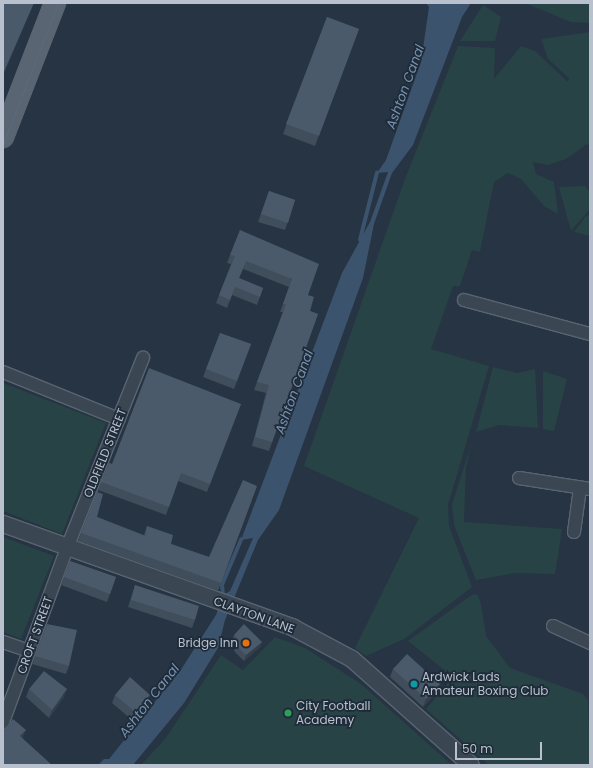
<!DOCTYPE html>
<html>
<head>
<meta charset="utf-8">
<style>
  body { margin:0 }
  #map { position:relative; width:593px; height:768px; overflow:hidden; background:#263444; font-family:Poppins,sans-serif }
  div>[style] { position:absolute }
  .green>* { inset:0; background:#284345 }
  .water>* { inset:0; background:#3b536d }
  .stream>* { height:3.5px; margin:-1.75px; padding:0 1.75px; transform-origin:1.75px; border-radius:1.75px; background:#3b536d }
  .roads { filter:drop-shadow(1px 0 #596471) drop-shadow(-1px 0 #596471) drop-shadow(0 1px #596471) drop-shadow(0 -1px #596471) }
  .minor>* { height:12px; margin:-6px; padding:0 6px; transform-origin:6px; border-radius:6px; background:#3b4653 }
  .tertiary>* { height:16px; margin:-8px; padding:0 8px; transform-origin:8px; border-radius:8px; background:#3b4653 }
  .primary>* { height:20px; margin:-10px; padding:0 10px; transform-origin:10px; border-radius:10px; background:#596573 }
  .tram>* { height:1px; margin:-0.5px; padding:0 0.5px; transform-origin:0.5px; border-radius:0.5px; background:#5c6a7a }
  .wall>* { inset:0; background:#404d5b }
  .shaded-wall>* { inset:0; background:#343f4a }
  .building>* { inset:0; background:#4a5a6a }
  .dots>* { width:11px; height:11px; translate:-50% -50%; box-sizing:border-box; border:2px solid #1f2b39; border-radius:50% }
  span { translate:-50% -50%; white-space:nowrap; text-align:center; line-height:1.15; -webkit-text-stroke:3.5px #1f2b39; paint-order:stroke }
  .street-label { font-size:12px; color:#b8c1cd }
  .poi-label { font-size:12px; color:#b8c1cd }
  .right { translate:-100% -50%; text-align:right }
  .left { translate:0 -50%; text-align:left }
  .water-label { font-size:13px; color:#7793b1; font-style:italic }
  .frame { position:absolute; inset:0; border:4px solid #b8c1cd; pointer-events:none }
  .scale { position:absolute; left:455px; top:742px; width:87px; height:18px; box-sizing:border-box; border:2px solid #b8c1cd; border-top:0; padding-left:5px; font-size:12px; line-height:14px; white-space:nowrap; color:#b8c1cd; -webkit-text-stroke:3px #1f2b39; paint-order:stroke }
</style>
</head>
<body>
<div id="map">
  <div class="green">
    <div style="clip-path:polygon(525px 3px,590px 3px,590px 23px,571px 22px)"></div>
    <div style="clip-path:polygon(483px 5px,501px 17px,495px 41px,460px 41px)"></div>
    <div style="clip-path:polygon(590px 32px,590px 146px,587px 144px,566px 159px,548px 165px,533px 162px,536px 174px,554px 182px,558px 214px,544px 206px,521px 179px,508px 173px,494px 182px,480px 252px,472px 250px,460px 286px,453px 286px,431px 349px,489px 366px,448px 505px,449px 526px,472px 587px,404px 639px,366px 656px,355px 648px,419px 518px,304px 466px,405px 179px,458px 46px,495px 48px,494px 79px,521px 46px,535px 51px,568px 82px,569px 78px,548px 59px,541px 39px)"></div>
    <div style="clip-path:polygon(585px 186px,590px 192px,590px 209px,571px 231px,559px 187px)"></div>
    <div style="clip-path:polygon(590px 214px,590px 236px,574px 232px,585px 217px)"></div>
    <div style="clip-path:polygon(493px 367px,517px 373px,535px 369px,538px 428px,499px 425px,476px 432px)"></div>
    <div style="clip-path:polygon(543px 371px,567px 379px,554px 431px,543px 429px)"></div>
    <div style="clip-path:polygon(3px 383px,106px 423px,62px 534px,3px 511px)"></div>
    <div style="clip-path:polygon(472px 442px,466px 467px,464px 522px,562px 529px,555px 574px,515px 573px,476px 580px,454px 525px,452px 504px)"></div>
    <div style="clip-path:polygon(3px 537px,54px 556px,21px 639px,3px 632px)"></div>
    <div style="clip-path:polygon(473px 594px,478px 595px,481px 604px,486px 636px,510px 668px,583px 694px,588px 700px,590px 765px,489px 765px,426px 709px,453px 677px,408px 641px)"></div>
    <div style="clip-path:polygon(275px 637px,305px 648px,361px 684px,452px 765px,141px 765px,165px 739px,221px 655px,243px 670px)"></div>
  </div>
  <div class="water">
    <div style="clip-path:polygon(426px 3px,471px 3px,462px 17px,413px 145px,392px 173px,374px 224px,363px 278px,279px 510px,258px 540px,225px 620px,218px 648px,184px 703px,133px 765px,98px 765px,104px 759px,109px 759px,182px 668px,216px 615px,223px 595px,230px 591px,253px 538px,241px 540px,342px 273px,370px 222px,388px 172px,377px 173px,386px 160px,421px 62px,429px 7px)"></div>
  </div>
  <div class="stream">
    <div style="left:360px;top:240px;width:69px;rotate:-75.8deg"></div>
    <div style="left:223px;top:595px;width:10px;rotate:-96deg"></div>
    <div style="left:222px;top:585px;width:49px;rotate:-67.1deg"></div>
  </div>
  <div class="roads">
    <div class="minor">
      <div style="left:464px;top:300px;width:131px;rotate:15.1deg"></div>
      <div style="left:3px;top:372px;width:125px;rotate:22.1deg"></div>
      <div style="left:519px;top:478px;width:72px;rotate:8.8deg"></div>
      <div style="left:574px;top:532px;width:44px;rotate:-82.2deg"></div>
      <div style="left:553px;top:626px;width:41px;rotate:24.7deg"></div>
      <div style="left:3px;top:642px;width:28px;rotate:19deg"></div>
      <div style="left:3px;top:722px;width:185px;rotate:-69.8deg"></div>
      <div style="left:67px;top:548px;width:205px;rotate:-68.2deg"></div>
    </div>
    <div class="tertiary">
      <div style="left:3px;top:524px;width:307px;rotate:19.6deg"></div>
      <div style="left:292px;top:627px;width:68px;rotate:28.1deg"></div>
      <div style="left:352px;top:659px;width:159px;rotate:41.7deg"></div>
    </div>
    <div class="primary">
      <div style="left:3px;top:137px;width:144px;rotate:-68.8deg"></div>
    </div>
  </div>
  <div class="tram">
    <div style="left:3px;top:144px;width:151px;rotate:-68.7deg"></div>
  </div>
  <div class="wall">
    <div style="clip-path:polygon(327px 17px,359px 29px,315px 146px,283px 134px)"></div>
    <div style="clip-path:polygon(269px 191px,295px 200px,285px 230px,258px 222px)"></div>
    <div style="clip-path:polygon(240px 230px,308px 295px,310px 311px,318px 314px,269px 451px,252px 446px,266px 393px,254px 390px,283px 312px,280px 312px,289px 287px,243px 269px,239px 278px,263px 288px,257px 305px,232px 295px,227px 308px,216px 303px,231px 264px,227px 263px)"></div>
    <div style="clip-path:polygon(220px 333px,251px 344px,234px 389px,203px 377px)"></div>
    <div style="clip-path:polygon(241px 404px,207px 492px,178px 481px,166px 515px,98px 490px,109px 463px,112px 464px)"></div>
    <div style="clip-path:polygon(257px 486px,218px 591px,78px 541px,81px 533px,97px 517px,144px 535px,147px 526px,171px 544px,209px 557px)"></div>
    <div style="clip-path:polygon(70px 561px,116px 577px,107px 602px,61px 585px)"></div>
    <div style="clip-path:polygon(135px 585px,195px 620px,192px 628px,128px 607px)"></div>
    <div style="clip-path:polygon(47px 624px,69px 666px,66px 674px,32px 664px)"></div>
    <div style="clip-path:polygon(234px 635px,262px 642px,260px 647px,244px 661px,234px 651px,237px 645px,232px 640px)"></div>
    <div style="clip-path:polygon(393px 669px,437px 692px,423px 707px,390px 677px)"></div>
    <div style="clip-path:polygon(29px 689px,64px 697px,49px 718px,26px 697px)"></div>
    <div style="clip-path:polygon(115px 695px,147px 702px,132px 720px,112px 703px)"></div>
  </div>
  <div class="shaded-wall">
    <div style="clip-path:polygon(34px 3px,3px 76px,3px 74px)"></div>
    <div style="clip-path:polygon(262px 642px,260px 647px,244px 661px,246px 655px)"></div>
    <div style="clip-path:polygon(440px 684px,437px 692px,423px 707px,426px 699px)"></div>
    <div style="clip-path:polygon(67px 689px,64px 697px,49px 718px,52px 710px)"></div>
    <div style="clip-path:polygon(150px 695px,147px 702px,132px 720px,135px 712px)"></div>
    <div style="clip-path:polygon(26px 730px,22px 740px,20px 736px)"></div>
  </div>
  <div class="building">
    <div style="clip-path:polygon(3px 3px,34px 3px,3px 74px)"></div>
    <div style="clip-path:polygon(327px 17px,359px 29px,319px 136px,286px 124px)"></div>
    <div style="clip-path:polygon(269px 191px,295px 200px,288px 223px,261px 214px)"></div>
    <div style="clip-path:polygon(240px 230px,319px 264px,308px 295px,314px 297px,310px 311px,318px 314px,272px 442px,255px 437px,269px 385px,257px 382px,286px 304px,283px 304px,292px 279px,246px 261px,239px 278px,263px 288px,260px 297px,235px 287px,230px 300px,219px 295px,235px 256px,230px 255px)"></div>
    <div style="clip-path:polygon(220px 333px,251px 344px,237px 381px,206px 369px)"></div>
    <div style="clip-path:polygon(149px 368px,241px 404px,210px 484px,181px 473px,169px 507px,101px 482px,109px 463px,112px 464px)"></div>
    <div style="clip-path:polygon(243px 480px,257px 486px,221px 583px,81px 533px,97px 492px,103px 494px,97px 517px,145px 536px,147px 526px,173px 535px,171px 544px,209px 557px)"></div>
    <div style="clip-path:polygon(70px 561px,116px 577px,110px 594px,64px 577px)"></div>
    <div style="clip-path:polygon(135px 585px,199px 606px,195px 620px,131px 600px)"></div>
    <div style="clip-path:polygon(47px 624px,77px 630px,69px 666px,35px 656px)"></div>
    <div style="clip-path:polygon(244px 624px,262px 642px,246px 655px,236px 646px,240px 641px,234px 635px)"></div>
    <div style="clip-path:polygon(407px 654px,440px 684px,426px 699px,393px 669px)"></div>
    <div style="clip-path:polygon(44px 671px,67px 689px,52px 710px,29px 689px)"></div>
    <div style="clip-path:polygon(130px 677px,150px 695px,135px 712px,115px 695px)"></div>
    <div style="clip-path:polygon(13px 719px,26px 730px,20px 736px,52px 765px,3px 765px,3px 731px)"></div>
  </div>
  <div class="dots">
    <div style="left:246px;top:643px;background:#e8710a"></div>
    <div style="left:414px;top:684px;background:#0f9aa8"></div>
    <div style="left:288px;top:713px;background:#2e9e5b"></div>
  </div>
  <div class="street-label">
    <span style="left:105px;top:453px;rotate:-68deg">OLDFIELD STREET</span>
    <span style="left:254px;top:615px;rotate:20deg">CLAYTON LANE</span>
    <span style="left:35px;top:635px;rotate:-70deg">CROFT STREET</span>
  </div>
  <div class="poi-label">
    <span class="right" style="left:238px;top:643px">Bridge Inn</span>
    <span class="left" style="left:422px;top:684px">Ardwick Lads<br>Amateur Boxing Club</span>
    <span class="left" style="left:296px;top:713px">City Football<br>Academy</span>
  </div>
  <div class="water-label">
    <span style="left:406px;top:87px;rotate:-70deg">Ashton Canal</span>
    <span style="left:295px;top:392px;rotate:-70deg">Ashton Canal</span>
    <span style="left:150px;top:701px;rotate:-52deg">Ashton Canal</span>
  </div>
  <div class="frame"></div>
  <div class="scale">50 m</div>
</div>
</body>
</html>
